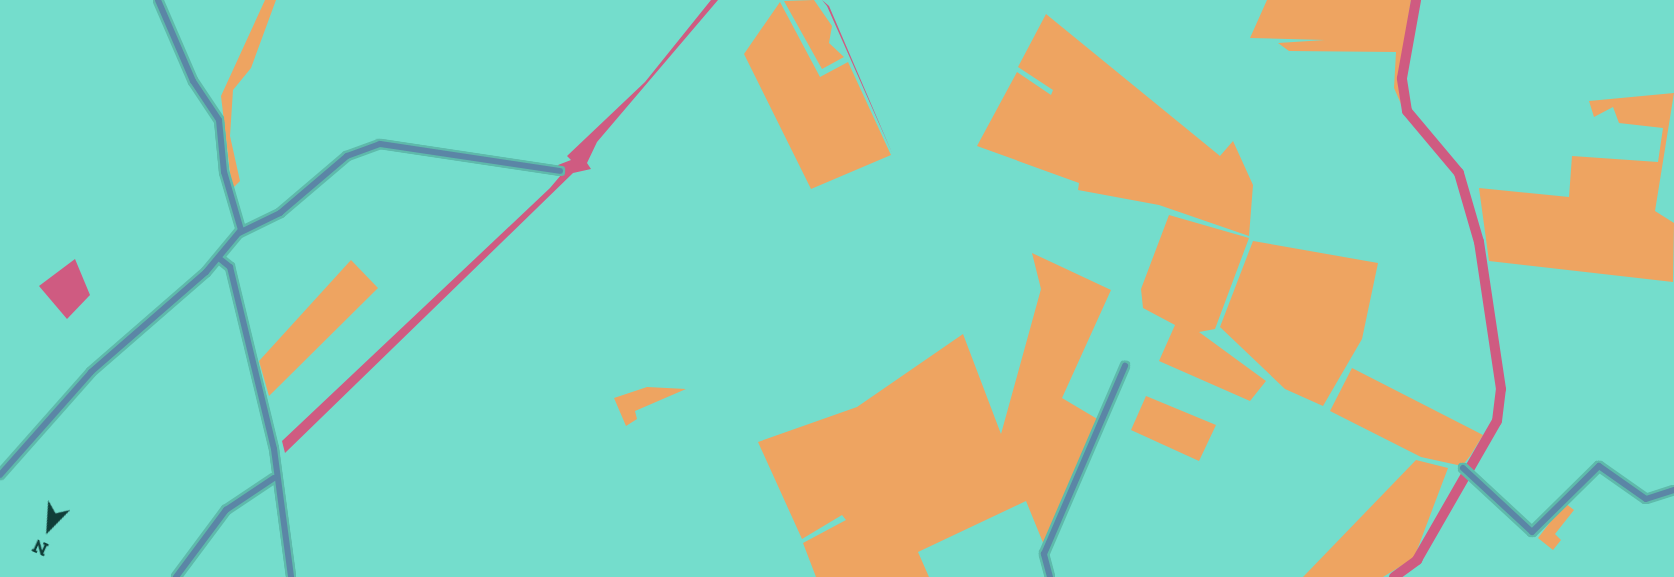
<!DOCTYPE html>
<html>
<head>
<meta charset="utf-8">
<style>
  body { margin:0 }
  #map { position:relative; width:1674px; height:577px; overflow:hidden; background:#74ddcc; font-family:"Zilla Slab",serif }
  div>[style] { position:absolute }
  .green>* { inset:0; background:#eea461 }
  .water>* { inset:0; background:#cf5b81 }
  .river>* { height:10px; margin:-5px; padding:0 5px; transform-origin:5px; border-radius:5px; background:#cf5b81 }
  .roads { filter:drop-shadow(2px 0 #5ebaab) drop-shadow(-2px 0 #5ebaab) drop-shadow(0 2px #5ebaab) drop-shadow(0 -2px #5ebaab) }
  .street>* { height:6px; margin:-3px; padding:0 3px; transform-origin:3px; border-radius:3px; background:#5b86a6 }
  span { translate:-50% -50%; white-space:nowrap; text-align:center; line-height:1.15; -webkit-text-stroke:5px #74ddcc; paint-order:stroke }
  .north { position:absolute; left:14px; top:493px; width:70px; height:70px; -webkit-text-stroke:5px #74ddcc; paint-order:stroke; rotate:204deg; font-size:19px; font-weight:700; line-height:28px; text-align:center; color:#103e38 }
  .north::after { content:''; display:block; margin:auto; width:24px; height:32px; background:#103e38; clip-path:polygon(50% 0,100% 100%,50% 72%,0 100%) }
</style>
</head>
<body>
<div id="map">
  <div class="green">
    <div style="clip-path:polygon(265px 0,276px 0,251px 68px,233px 90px,230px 136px,240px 181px,232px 189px,221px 96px)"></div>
    <div style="clip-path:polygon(814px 0,832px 26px,829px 43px,844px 57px,822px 69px,784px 1px)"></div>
    <div style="clip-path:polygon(1267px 0,1411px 0,1398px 84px,1401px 104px,1394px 88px,1396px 52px,1289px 51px,1278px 43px,1325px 40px,1250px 38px)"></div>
    <div style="clip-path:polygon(780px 2px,820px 77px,848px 62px,891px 155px,811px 189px,744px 54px)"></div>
    <div style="clip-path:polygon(1046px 14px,1220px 156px,1233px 141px,1253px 185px,1249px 236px,1159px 205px,1078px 190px,1079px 183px,977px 146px,1017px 72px,1051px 95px,1053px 90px,1018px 67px)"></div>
    <div style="clip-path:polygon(1674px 93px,1655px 211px,1674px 223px,1673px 282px,1489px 261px,1479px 188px,1569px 197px,1572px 156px,1658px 162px,1663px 128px,1619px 123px,1613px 107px,1594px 117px,1589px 101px)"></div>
    <div style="clip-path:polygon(1169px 215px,1249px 238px,1215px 329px,1199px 332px,1266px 381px,1250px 401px,1159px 361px,1175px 325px,1143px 308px,1141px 289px)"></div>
    <div style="clip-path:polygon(1253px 241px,1378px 263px,1362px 339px,1323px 406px,1285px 389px,1220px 327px)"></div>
    <div style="clip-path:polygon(1032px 253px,1111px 290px,1062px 398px,1099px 420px,1044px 545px,1026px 501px,918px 552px,929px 577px,816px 577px,803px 543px,846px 520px,842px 515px,802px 539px,758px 442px,857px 407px,963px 334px,1001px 434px,1041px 289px)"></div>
    <div style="clip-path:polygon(351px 260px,378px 288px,269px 396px,259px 361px)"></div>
    <div style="clip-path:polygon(1352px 368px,1483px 435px,1470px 456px,1462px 466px,1421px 457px,1330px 411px)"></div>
    <div style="clip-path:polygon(647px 387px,686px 389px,635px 411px,637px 419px,626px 426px,614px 398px)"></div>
    <div style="clip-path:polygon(1146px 396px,1216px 425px,1199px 461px,1131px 430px)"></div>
    <div style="clip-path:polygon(1416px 460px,1448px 468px,1414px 558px,1383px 577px,1303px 577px)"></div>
    <div style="clip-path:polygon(1565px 503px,1574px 510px,1555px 534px,1561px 540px,1553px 550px,1538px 538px)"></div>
  </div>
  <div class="water">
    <div style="clip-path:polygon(711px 0,718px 0,597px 142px,587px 163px,591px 169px,573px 173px,285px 453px,282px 441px,550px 188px,561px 175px,558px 165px,571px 160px,567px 156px,645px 82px)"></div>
    <div style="clip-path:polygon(822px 0,829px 6px,893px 155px,827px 6px)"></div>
    <div style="clip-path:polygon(75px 259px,90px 295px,67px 319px,39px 286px)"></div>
  </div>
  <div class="river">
    <div style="left:1394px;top:577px;width:29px;rotate:-36deg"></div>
    <div style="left:1417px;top:560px;width:160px;rotate:-60.1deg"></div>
    <div style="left:1497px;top:421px;width:32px;rotate:-83deg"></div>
    <div style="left:1501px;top:389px;width:149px;rotate:-98.5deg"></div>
    <div style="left:1479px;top:242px;width:72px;rotate:-106.2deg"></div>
    <div style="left:1459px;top:173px;width:81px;rotate:-130deg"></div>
    <div style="left:1407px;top:111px;width:33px;rotate:-99deg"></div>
    <div style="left:1402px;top:78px;width:79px;rotate:-79.8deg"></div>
  </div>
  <div class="roads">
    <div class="street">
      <div style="left:239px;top:233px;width:46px;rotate:-26deg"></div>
      <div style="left:280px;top:213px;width:88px;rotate:-40.4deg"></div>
      <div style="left:347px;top:156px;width:35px;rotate:-20deg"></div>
      <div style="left:380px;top:144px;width:182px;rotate:8.5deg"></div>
      <div style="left:220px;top:259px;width:13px;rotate:39deg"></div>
      <div style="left:230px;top:267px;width:187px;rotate:76.4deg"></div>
      <div style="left:274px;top:449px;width:129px;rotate:82.4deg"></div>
      <div style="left:1463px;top:468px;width:94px;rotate:42.8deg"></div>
      <div style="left:1532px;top:532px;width:94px;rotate:-44.6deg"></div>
      <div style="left:1599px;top:466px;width:57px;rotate:35.1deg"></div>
      <div style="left:1646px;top:499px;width:29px;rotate:-18deg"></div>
      <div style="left:0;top:475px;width:137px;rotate:-48.5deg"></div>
      <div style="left:91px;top:372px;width:152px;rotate:-41deg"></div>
      <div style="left:206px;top:272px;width:55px;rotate:-50.2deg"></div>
      <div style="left:241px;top:230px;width:60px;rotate:-106.3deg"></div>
      <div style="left:224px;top:172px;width:52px;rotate:-95.5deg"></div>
      <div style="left:219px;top:120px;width:47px;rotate:-123.7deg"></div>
      <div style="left:193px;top:81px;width:88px;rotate:-113.4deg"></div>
      <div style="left:176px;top:577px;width:84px;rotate:-53.3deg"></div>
      <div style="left:226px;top:510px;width:58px;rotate:-33.7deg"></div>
      <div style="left:1050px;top:577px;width:24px;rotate:-105deg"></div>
      <div style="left:1044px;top:554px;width:205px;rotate:-66.7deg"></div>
    </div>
  </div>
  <div class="north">N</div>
</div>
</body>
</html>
